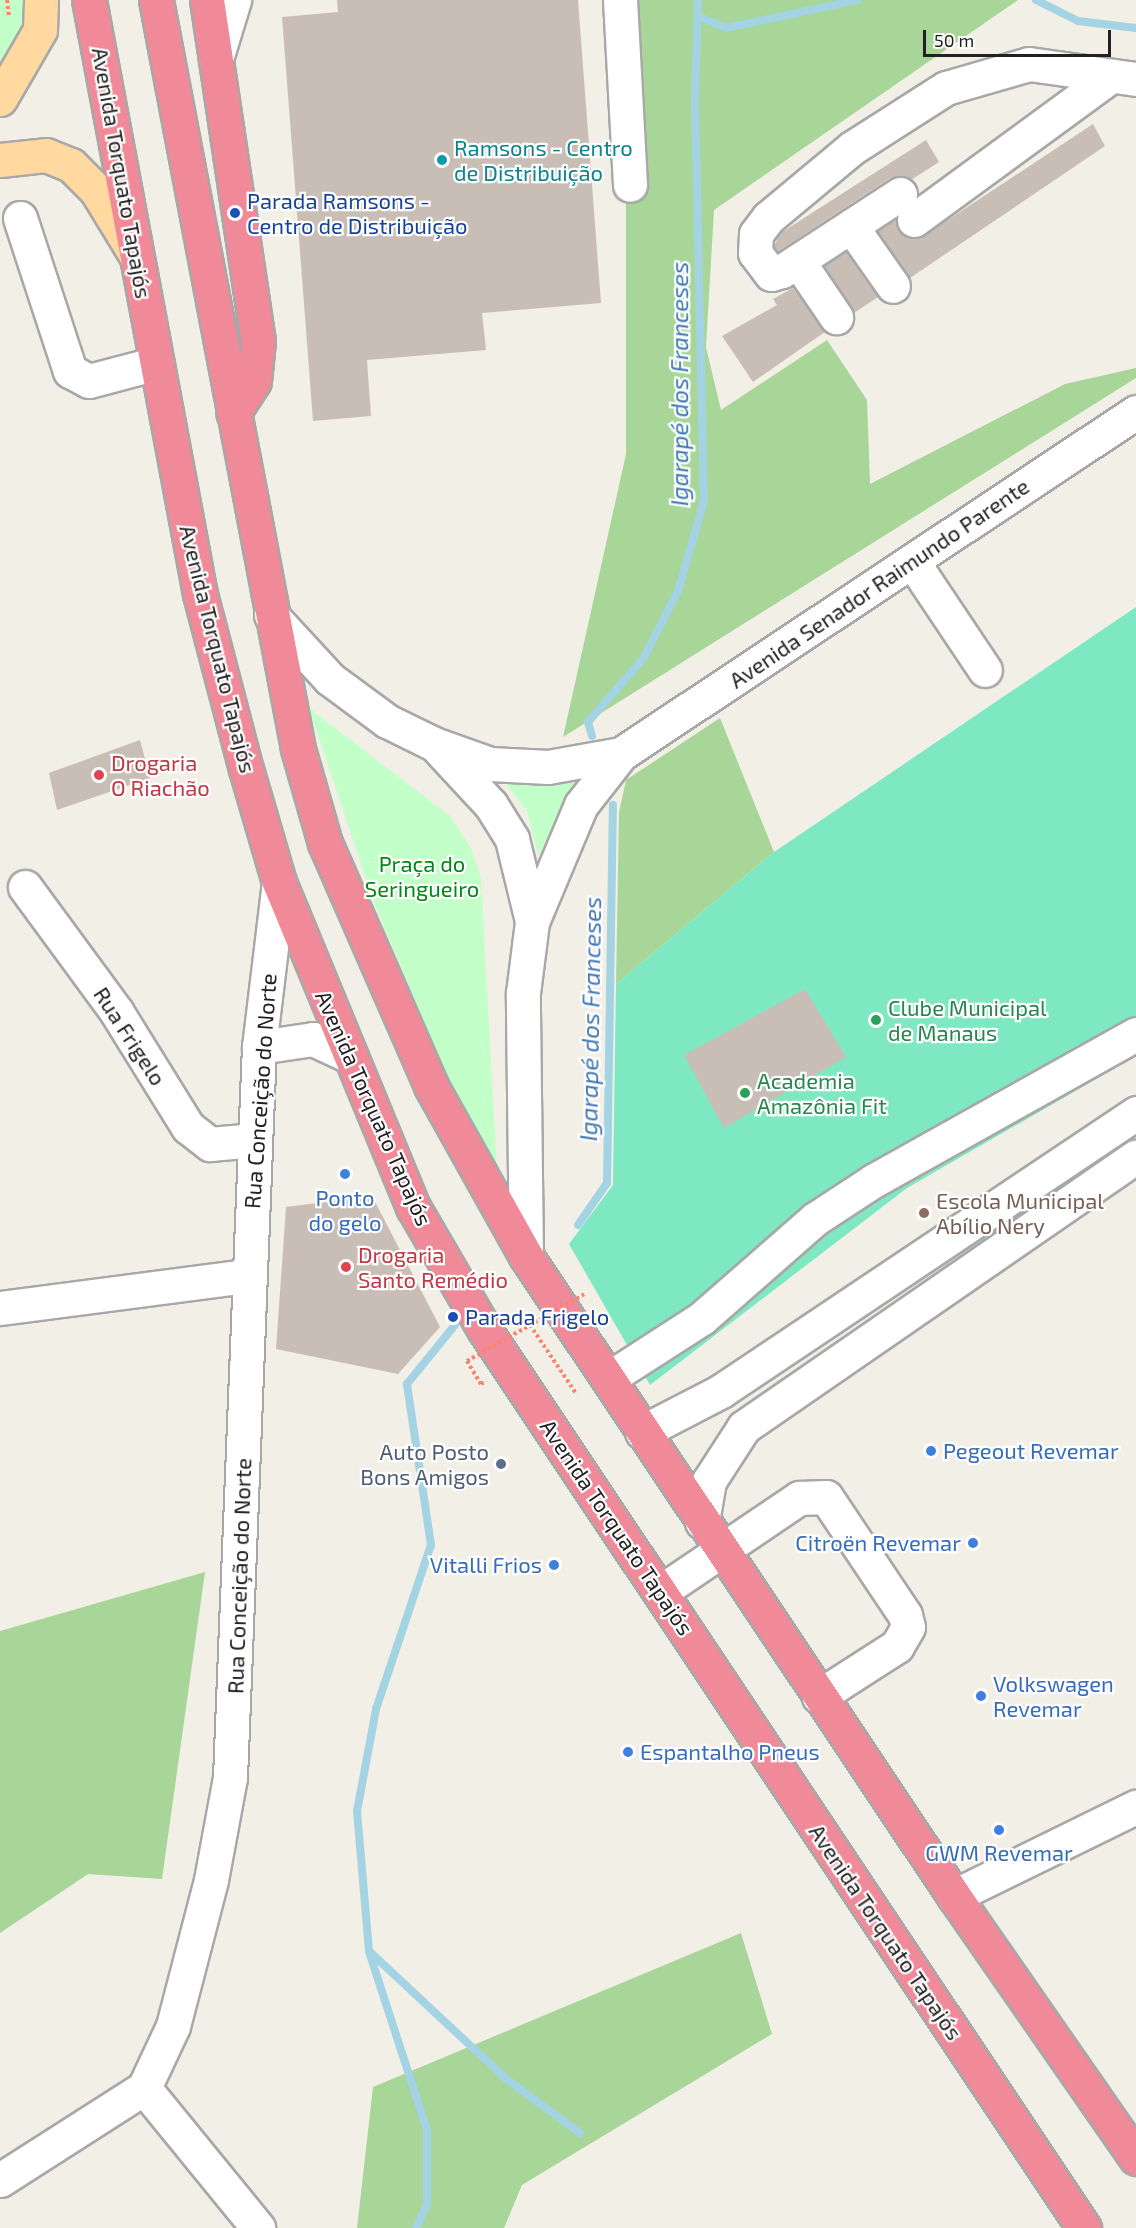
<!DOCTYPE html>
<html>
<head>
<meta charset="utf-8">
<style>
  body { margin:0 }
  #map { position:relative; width:1136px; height:2228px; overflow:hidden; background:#f2efe7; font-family:"Exo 2",sans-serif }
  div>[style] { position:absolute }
  .forest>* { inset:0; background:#a8d698 }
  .park>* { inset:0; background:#c2ffc9 }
  .pitch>* { inset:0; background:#7ee8c3 }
  .stream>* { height:8px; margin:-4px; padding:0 4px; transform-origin:4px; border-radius:4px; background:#a4d3e4 }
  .building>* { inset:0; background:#c8beb6 }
  .path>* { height:4px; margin-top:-2px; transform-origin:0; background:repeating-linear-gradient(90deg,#ff816c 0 3px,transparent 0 6px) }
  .roads { filter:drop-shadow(2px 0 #a8a8a8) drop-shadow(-2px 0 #a8a8a8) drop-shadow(0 2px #a8a8a8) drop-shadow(0 -2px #a8a8a8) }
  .minor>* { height:33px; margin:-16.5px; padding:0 16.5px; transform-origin:16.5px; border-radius:16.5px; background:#fff }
  .major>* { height:33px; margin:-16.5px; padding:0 16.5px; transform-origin:16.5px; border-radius:16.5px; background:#ffd9a0 }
  .highway>* { height:33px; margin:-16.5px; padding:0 16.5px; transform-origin:16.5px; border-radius:16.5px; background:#f08998 }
  .path-bridge>* { height:4px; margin-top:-2px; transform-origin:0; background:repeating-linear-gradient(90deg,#ff816c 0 3px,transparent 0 6px) }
  .dots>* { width:16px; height:16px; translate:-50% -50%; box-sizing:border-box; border:3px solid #fff; border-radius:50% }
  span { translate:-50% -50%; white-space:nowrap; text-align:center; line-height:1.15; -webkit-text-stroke:4.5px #fff; paint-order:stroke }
  .culture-label { font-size:22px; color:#0d838f }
  .left { translate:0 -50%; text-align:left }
  .street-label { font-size:22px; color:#212121 }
  .transit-label { font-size:22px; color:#164399 }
  .health-label { font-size:22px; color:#be3a42 }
  .park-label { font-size:22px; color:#018911 }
  .leisure-label { font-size:22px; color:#27864d }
  .shop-label { font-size:22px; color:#366cbe }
  .right { translate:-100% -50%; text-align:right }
  .education-label { font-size:22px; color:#785e54 }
  .service-label { font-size:22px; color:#4e5e75 }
  .water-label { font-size:24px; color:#4076b4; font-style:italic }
  .scale { position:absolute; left:923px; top:30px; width:188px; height:27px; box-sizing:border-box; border:3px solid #212121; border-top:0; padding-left:8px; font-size:18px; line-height:21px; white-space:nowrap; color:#212121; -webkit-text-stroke:4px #fff; paint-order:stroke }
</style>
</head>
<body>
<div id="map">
  <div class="forest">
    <div style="clip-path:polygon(626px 0,1018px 0,714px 210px,706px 347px,721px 410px,827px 340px,867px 400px,870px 484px,1065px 384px,1136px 368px,1136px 378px,563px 737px,626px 454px)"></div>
    <div style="clip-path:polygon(720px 718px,774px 852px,616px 984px,619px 812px,626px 780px)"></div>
    <div style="clip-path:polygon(205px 1572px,162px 1879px,88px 1874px,0 1933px,0 1631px)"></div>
    <div style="clip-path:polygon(741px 1933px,772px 2034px,522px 2185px,504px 2228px,357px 2228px,373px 2087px)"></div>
  </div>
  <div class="park">
    <div style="clip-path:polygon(0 0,27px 0,14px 59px,0 64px)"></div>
    <div style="clip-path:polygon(309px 708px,450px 816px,471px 848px,481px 878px,497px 1172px,442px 1066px,373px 900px)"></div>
    <div style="clip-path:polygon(591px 771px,561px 811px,538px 856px,527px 811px,504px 781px)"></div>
  </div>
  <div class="pitch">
    <div style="clip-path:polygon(1136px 607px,1136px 1056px,907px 1188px,650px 1385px,569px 1244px,613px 1185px,616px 984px,774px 852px)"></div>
  </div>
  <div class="stream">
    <div style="left:1036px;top:0;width:47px;rotate:26.6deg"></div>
    <div style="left:1078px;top:21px;width:58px;rotate:6.9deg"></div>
    <div style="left:697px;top:16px;width:31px;rotate:22deg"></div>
    <div style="left:726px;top:28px;width:135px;rotate:-12deg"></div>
    <div style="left:592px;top:736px;width:15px;rotate:-106deg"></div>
    <div style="left:588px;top:722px;width:84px;rotate:-48.9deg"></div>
    <div style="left:643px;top:659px;width:76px;rotate:-62.8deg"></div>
    <div style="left:678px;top:591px;width:94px;rotate:-73.9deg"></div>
    <div style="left:704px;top:501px;width:401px;rotate:-91.3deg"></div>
    <div style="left:695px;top:100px;width:100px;rotate:-88.3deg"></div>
    <div style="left:578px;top:1225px;width:51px;rotate:-55.4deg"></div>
    <div style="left:607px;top:1183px;width:378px;rotate:-89.1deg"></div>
    <div style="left:370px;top:1952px;width:185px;rotate:43deg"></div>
    <div style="left:505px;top:2078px;width:93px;rotate:36.3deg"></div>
    <div style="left:416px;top:2228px;width:26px;rotate:-65deg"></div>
    <div style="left:427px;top:2204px;width:74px;rotate:-90deg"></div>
    <div style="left:427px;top:2130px;width:188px;rotate:-108deg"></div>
    <div style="left:369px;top:1951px;width:141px;rotate:-94.9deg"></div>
    <div style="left:357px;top:1811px;width:104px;rotate:-79.4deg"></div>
    <div style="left:376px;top:1709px;width:173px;rotate:-71.5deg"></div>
    <div style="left:431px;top:1545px;width:163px;rotate:-98.5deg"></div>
    <div style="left:407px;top:1384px;width:76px;rotate:-50.9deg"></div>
  </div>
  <div class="building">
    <div style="clip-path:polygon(337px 0,578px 0,601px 303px,482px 313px,486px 350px,367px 360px,371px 416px,313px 421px,282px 17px,338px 12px)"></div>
    <div style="clip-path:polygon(1093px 124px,1105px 146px,910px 278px,877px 231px,896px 219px,906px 237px,925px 235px)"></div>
    <div style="clip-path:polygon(926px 140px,939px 162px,911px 180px,890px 178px,777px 252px,774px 247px,779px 234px)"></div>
    <div style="clip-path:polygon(846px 252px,878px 297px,854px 313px,824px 266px)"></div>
    <div style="clip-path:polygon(793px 288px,825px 332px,753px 382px,722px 336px,777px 305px,773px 299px)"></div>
    <div style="clip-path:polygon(140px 740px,150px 778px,57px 810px,49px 773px)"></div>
    <div style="clip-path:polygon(805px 989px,846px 1057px,724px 1128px,684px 1055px)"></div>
    <div style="clip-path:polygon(372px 1196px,440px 1327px,398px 1374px,276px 1349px,286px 1207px)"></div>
  </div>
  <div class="path">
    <div style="left:7px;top:0;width:17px;rotate:83deg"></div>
    <div style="left:530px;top:1325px;width:84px;rotate:56.1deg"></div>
    <div style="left:467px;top:1361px;width:27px;rotate:59deg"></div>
    <div style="left:481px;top:1384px;width:6px;rotate:-31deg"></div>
  </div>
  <div class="roads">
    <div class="minor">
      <div style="left:620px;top:0;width:185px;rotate:86.9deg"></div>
      <div style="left:216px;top:59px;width:62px;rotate:-73deg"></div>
      <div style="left:900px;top:194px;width:141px;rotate:146.9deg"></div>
      <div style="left:782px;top:271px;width:11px;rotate:165deg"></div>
      <div style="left:771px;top:274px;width:26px;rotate:-127deg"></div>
      <div style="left:755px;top:253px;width:19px;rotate:-87deg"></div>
      <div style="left:756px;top:234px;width:20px;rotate:-53deg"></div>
      <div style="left:768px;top:218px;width:109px;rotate:-39.8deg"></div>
      <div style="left:852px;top:148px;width:112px;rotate:-32.6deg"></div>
      <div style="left:946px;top:88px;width:86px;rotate:-16.1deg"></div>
      <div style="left:1029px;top:64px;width:108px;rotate:8deg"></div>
      <div style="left:20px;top:218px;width:161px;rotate:71.9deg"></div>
      <div style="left:70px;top:371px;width:21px;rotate:28deg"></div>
      <div style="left:89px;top:381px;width:70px;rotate:-14.8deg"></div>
      <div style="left:914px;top:220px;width:244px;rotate:-36.2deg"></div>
      <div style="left:851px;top:226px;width:73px;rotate:55deg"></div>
      <div style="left:798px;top:261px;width:68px;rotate:55.8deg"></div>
      <div style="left:912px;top:561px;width:131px;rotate:56.2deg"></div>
      <div style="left:271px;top:615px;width:87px;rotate:47.3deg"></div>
      <div style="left:330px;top:679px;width:71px;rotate:36.4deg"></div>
      <div style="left:387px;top:721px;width:52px;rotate:26.1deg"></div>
      <div style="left:434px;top:744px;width:59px;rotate:19.7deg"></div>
      <div style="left:490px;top:764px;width:58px;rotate:3deg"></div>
      <div style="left:548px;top:767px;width:74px;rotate:-10.1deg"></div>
      <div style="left:439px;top:749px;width:76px;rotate:47.1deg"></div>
      <div style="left:491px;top:805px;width:40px;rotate:58deg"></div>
      <div style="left:512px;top:839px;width:84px;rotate:76.3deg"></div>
      <div style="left:25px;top:887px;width:154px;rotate:53.7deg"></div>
      <div style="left:116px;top:1011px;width:137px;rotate:58.2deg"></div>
      <div style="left:188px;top:1127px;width:28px;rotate:38deg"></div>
      <div style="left:210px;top:1144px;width:45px;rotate:-5.1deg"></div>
      <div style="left:259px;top:1047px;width:55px;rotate:-8.4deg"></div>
      <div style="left:313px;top:1039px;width:38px;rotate:25deg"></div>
      <div style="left:526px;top:1256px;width:263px;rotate:-90.7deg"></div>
      <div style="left:523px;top:993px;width:72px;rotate:-82.8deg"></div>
      <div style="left:532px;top:922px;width:127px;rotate:-67.3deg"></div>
      <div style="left:581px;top:805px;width:65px;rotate:-51.9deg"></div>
      <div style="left:621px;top:754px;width:618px;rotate:-33.59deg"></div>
      <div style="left:0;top:1308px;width:250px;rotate:-7.4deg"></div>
      <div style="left:609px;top:1378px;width:111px;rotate:-32.8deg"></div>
      <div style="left:702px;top:1318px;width:150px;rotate:-41.2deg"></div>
      <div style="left:815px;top:1219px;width:69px;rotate:-33.2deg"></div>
      <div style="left:873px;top:1181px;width:301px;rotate:-29.2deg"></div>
      <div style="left:642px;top:1432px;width:89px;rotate:-27.4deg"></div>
      <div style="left:721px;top:1391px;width:500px;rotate:-33.8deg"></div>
      <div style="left:702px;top:1522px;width:42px;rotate:-80.3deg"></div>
      <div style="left:709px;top:1481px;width:64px;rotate:-57.1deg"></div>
      <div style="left:744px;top:1427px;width:476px;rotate:-34.6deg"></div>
      <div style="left:660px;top:1592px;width:168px;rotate:-34.1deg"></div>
      <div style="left:799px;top:1498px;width:27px;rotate:-2deg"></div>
      <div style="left:826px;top:1497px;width:142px;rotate:56.2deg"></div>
      <div style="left:905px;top:1615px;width:12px;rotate:76deg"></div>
      <div style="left:908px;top:1627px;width:22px;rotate:120deg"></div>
      <div style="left:897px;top:1646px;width:93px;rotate:147.3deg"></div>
      <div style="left:954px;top:1896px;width:203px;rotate:-26.1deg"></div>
      <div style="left:144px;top:2088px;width:181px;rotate:50.8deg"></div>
      <div style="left:0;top:2180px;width:171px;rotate:-32.6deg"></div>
      <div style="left:144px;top:2088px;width:68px;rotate:-64.9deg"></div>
      <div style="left:173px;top:2026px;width:151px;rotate:-75.4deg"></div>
      <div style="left:211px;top:1880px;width:105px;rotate:-79.5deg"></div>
      <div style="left:230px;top:1777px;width:731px;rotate:-87.73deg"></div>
      <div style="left:259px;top:1047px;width:166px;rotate:-83.1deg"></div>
    </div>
    <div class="major">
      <div style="left:0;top:99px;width:80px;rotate:-59.9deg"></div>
      <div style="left:40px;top:30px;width:30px;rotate:-88deg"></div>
      <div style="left:0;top:160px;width:46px;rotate:-6.2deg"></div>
      <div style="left:46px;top:155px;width:27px;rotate:22deg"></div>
      <div style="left:71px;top:165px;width:35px;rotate:45deg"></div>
      <div style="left:96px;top:190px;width:75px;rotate:58.6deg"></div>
    </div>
    <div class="highway">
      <div style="left:89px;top:0;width:604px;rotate:79.42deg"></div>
      <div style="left:200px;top:594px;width:181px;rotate:75.3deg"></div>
      <div style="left:246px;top:769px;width:118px;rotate:73.7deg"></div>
      <div style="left:279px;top:882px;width:352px;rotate:67.6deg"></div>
      <div style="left:413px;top:1207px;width:141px;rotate:59.8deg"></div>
      <div style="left:484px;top:1329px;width:1081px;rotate:56.28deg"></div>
      <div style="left:156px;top:0;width:762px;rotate:79.26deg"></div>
      <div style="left:298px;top:749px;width:98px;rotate:74deg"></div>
      <div style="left:325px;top:843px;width:265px;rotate:66.4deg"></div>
      <div style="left:431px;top:1086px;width:195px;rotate:60.8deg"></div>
      <div style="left:526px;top:1256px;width:770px;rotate:56.23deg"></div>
      <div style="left:954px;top:1896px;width:319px;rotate:55.2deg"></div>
      <div style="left:207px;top:0;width:345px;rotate:81.5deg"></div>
      <div style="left:258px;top:341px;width:40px;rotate:95.7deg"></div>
      <div style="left:254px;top:381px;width:38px;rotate:123deg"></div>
    </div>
  </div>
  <div class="path-bridge">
    <div style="left:467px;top:1361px;width:137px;rotate:-29.7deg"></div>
  </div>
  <div class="dots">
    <div style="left:442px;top:160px;background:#0f9aa8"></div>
    <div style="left:235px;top:213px;background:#1a4fb4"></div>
    <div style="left:99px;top:775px;background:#e0444e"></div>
    <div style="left:876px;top:1020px;background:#2e9e5b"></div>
    <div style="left:745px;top:1093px;background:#2e9e5b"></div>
    <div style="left:345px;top:1174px;background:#3f7fe0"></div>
    <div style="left:924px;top:1213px;background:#8d6e63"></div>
    <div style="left:346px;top:1267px;background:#e0444e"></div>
    <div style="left:453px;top:1317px;background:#1a4fb4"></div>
    <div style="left:931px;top:1451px;background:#3f7fe0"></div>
    <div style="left:501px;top:1464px;background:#5c6f8a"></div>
    <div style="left:973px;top:1543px;background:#3f7fe0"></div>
    <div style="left:554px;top:1565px;background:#3f7fe0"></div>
    <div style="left:981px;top:1696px;background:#3f7fe0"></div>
    <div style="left:628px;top:1752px;background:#3f7fe0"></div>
    <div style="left:999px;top:1830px;background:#3f7fe0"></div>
  </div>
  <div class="culture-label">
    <span class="left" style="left:454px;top:160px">Ramsons - Centro<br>de Distribuição</span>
  </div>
  <div class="street-label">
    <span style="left:122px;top:173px;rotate:80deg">Avenida Torquato Tapajós</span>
    <span style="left:879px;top:583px;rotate:-34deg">Avenida Senador Raimundo Parente</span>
    <span style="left:218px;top:649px;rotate:76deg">Avenida Torquato Tapajós</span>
    <span style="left:130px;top:1036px;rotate:57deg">Rua Frigelo</span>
    <span style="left:260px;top:1091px;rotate:-86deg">Rua Conceição do Norte</span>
    <span style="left:374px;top:1108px;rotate:66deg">Avenida Torquato Tapajós</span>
    <span style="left:617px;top:1527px;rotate:56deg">Avenida Torquato Tapajós</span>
    <span style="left:239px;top:1576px;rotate:-88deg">Rua Conceição do Norte</span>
    <span style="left:886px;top:1932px;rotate:56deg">Avenida Torquato Tapajós</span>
  </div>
  <div class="transit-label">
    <span class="left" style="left:247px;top:213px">Parada Ramsons -<br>Centro de Distribuição</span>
    <span class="left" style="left:465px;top:1317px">Parada Frigelo</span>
  </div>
  <div class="health-label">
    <span class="left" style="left:111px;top:775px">Drogaria<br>O Riachão</span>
    <span class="left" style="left:358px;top:1267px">Drogaria<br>Santo Remédio</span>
  </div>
  <div class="park-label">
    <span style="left:422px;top:876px">Praça do<br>Seringueiro</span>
  </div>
  <div class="leisure-label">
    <span class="left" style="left:888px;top:1020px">Clube Municipal<br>de Manaus</span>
    <span class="left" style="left:757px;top:1093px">Academia<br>Amazônia Fit</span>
  </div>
  <div class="shop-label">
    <span style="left:345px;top:1210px">Ponto<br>do gelo</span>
    <span class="left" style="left:943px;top:1451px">Pegeout Revemar</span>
    <span class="right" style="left:961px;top:1543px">Citroën Revemar</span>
    <span class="right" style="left:542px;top:1565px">Vitalli Frios</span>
    <span class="left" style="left:993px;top:1696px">Volkswagen<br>Revemar</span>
    <span class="left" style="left:640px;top:1752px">Espantalho Pneus</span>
    <span style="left:999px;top:1853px">GWM Revemar</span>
  </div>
  <div class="education-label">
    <span class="left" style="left:936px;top:1213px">Escola Municipal<br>Abílio Nery</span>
  </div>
  <div class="service-label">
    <span class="right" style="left:489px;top:1464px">Auto Posto<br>Bons Amigos</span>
  </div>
  <div class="water-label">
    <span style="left:679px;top:384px;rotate:-90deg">Igarapé dos Franceses</span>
    <span style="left:590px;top:1019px;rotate:-89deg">Igarapé dos Franceses</span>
  </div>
  <div class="scale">50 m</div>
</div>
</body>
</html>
